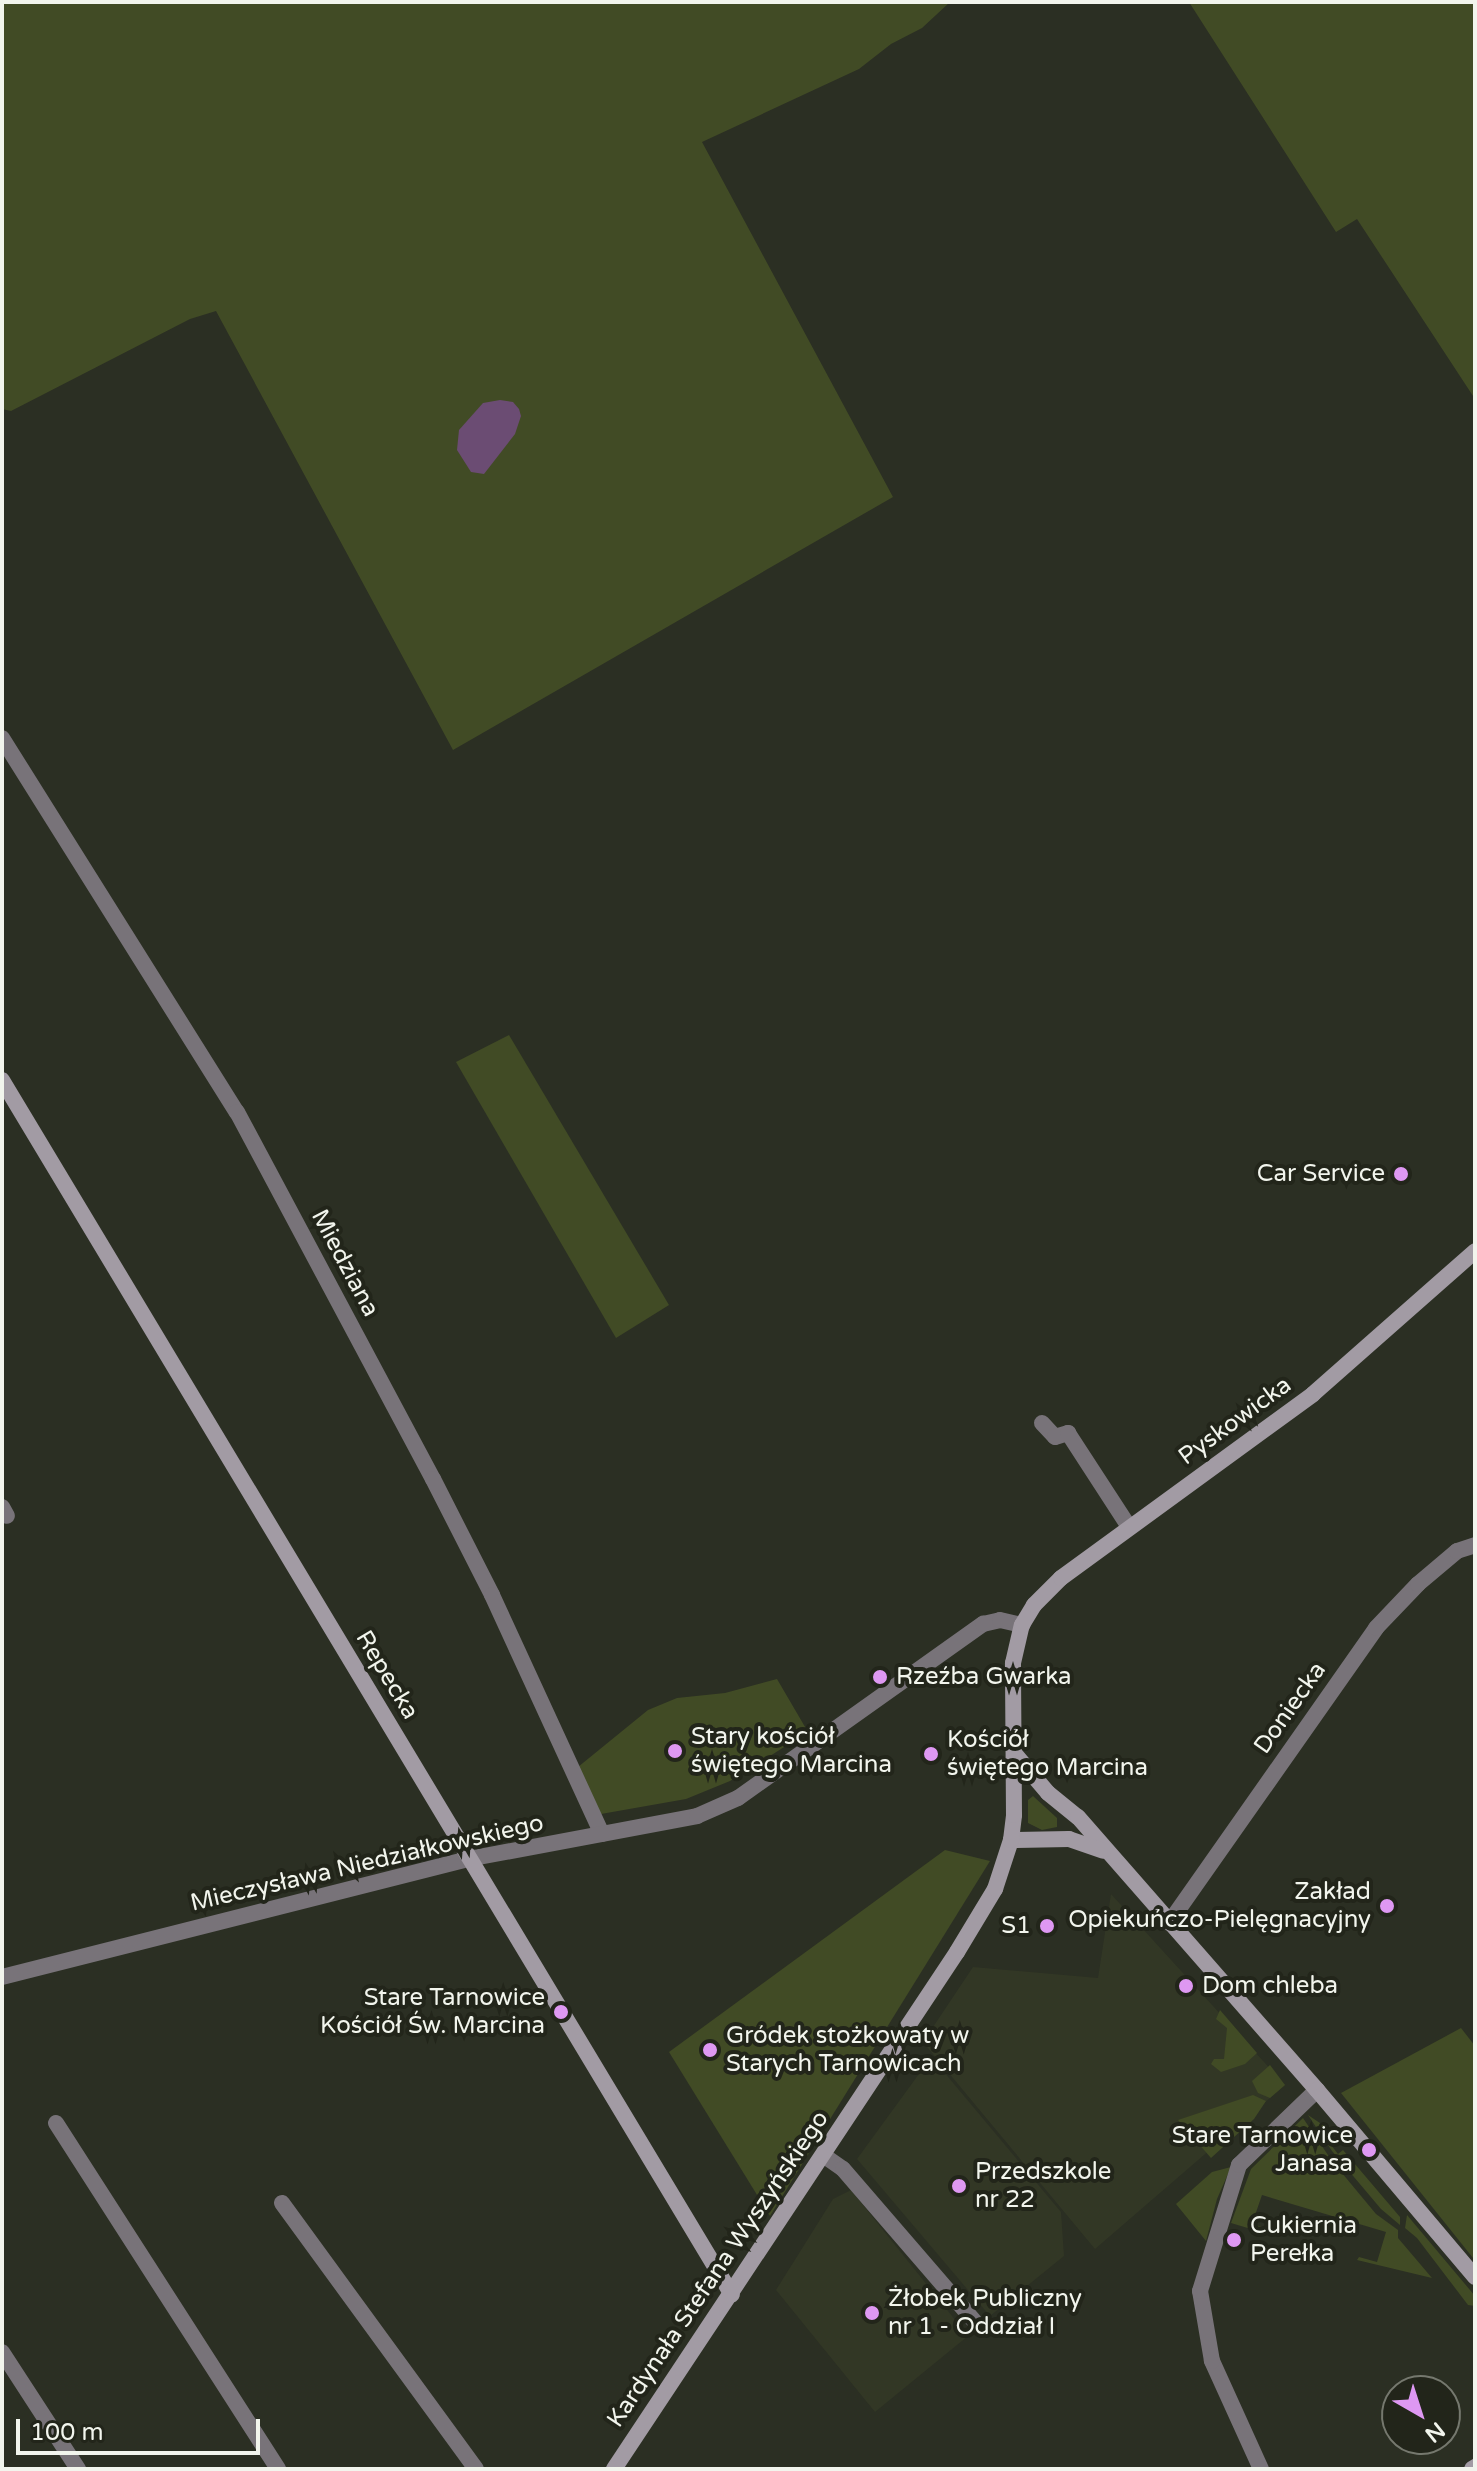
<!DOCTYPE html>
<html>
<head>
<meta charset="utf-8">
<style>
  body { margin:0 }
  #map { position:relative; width:1477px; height:2471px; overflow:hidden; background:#2b2f23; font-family:"Varela Round",sans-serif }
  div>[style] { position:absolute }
  .built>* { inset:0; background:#323725 }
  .green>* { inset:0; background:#414b25 }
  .water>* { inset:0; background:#6b4c73 }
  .street>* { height:16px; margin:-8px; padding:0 8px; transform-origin:8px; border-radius:8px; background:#787379 }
  .secondary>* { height:16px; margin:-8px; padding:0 8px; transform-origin:8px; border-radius:8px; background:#a29ba4 }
  .dots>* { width:22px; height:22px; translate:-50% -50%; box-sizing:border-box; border:4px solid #22251a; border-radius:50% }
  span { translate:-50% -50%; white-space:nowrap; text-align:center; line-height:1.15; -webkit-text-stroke:8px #22251a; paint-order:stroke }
  .poi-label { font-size:24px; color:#f2f5ed }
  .right { translate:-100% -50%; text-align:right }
  .left { translate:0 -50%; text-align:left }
  .street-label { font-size:24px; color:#f2f5ed }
  .frame { position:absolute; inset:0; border:4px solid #f2f5ed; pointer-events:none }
  .north { position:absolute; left:1381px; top:2375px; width:80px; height:80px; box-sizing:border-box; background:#22251a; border:2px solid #75786e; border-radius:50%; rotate:141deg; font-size:22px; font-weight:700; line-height:32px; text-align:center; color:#f2f5ed }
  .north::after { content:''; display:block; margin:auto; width:28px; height:36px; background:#de98f2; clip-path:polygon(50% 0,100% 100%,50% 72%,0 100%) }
  .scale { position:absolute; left:16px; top:2419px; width:244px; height:36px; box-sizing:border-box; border:4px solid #f2f5ed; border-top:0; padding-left:10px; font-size:24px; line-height:28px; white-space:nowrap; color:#f2f5ed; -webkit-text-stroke:6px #22251a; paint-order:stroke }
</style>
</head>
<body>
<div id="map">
  <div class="built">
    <div style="clip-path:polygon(1111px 1894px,1285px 2085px,1095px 2249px,923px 2042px,973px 1967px,1098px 1978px)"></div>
    <div style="clip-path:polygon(924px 2067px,944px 2072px,1061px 2212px,1064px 2256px,990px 2316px,857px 2159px)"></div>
    <div style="clip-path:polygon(851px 2190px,968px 2336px,875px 2412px,776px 2290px,833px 2199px)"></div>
  </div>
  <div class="green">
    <div style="clip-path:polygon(2px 2px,950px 2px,922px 28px,891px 44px,859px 69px,702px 142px,893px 497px,453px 750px,216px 311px,190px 319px,11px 411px,2px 409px)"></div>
    <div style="clip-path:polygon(1189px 2px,1475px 2px,1475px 399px,1357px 219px,1336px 232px)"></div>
    <div style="clip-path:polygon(509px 1035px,669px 1305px,616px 1338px,456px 1062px)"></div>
    <div style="clip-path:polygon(777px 1679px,808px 1732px,730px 1781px,686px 1799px,601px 1814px,578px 1767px,648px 1710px,677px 1698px,725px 1693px)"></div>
    <div style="clip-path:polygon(1033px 1796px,1057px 1818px,1057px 1827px,1042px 1830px,1028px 1823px,1028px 1800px)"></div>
    <div style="clip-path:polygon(945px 1850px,990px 1861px,770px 2216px,669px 2052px)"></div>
    <div style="clip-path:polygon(1220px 2010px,1257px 2053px,1245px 2064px,1221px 2072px,1211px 2064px,1214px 2059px,1224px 2059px,1227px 2028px,1216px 2019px)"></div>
    <div style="clip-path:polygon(1461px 2028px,1475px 2046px,1473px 2258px,1341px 2093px)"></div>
    <div style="clip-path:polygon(1270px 2065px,1285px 2085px,1270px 2098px,1258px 2093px,1252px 2081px)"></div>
    <div style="clip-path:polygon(1253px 2095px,1266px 2101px,1254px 2119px,1211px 2158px,1178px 2120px)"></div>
    <div style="clip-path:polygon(1308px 2115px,1323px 2125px,1336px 2140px,1331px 2145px,1338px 2154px,1343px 2150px,1400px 2217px,1400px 2225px,1381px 2209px,1332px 2151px)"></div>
    <div style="clip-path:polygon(1303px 2118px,1332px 2161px,1376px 2214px,1398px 2230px,1398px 2238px,1432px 2278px,1357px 2260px,1359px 2257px,1377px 2262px,1386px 2232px,1262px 2195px,1252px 2224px,1272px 2230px,1271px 2235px,1231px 2223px,1251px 2169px)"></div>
    <div style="clip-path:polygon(1231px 2167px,1217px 2199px,1206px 2241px,1176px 2204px,1212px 2172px)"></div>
    <div style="clip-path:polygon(1407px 2215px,1475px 2296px,1475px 2306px,1468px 2305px,1417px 2238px,1405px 2228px)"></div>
  </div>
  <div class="water">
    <div style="clip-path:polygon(500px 400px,513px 402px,519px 409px,521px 416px,515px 434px,484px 474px,471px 472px,457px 450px,459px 430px,483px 403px)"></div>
  </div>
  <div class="street">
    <div style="left:2px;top:738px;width:442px;rotate:57.9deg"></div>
    <div style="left:237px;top:1112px;width:416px;rotate:61.9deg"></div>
    <div style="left:433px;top:1479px;width:130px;rotate:63deg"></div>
    <div style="left:492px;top:1595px;width:263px;rotate:65.3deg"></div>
    <div style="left:1042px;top:1423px;width:19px;rotate:47deg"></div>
    <div style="left:1055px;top:1437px;width:14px;rotate:-17deg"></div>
    <div style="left:1068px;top:1433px;width:112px;rotate:57deg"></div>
    <div style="left:2px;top:1507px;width:10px;rotate:61deg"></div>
    <div style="left:1169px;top:1923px;width:360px;rotate:-54.9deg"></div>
    <div style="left:1376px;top:1628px;width:61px;rotate:-46.3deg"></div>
    <div style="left:1418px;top:1584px;width:51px;rotate:-40.2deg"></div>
    <div style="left:1457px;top:1551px;width:19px;rotate:-18deg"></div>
    <div style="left:2px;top:1977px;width:481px;rotate:-14.2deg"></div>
    <div style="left:468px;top:1859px;width:233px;rotate:-10.6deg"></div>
    <div style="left:697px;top:1816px;width:45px;rotate:-23.7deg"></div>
    <div style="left:738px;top:1798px;width:301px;rotate:-35.4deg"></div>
    <div style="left:983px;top:1624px;width:17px;rotate:-13deg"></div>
    <div style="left:1000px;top:1620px;width:23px;rotate:13deg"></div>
    <div style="left:56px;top:2123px;width:411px;rotate:57.3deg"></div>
    <div style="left:823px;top:2155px;width:24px;rotate:35deg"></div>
    <div style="left:843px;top:2169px;width:201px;rotate:49.2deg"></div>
    <div style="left:282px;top:2203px;width:329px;rotate:53.9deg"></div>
    <div style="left:2px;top:2352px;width:140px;rotate:57deg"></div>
    <div style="left:1261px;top:2469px;width:119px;rotate:-114.4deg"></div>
    <div style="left:1212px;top:2361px;width:71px;rotate:-99.7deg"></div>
    <div style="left:1200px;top:2291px;width:132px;rotate:-72.8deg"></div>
    <div style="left:1239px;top:2165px;width:108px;rotate:-43.9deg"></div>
  </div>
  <div class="secondary">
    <div style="left:2px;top:1080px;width:1417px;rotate:59deg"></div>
    <div style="left:1014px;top:1753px;width:52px;rotate:49.6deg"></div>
    <div style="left:1048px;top:1793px;width:38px;rotate:39deg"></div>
    <div style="left:1078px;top:1817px;width:363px;rotate:48.8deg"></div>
    <div style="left:1317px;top:2090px;width:245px;rotate:49.8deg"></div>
    <div style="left:1011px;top:1840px;width:58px;rotate:-1deg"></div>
    <div style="left:1069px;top:1839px;width:36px;rotate:19deg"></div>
    <div style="left:614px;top:2469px;width:620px;rotate:-56.44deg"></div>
    <div style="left:957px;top:1952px;width:74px;rotate:-58.9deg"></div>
    <div style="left:995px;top:1889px;width:52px;rotate:-71.9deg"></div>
    <div style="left:1011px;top:1840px;width:25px;rotate:-83deg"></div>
    <div style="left:1014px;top:1815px;width:152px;rotate:-90.4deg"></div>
    <div style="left:1013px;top:1663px;width:39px;rotate:-77deg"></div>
    <div style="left:1022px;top:1625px;width:23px;rotate:-59deg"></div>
    <div style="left:1034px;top:1605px;width:38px;rotate:-45deg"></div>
    <div style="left:1061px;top:1578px;width:312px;rotate:-36.1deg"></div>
    <div style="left:1313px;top:1394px;width:216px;rotate:-41.4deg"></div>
    <div style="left:1472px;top:2469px;width:4px;rotate:-34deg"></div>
  </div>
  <div class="dots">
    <div style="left:1401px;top:1174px;background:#de98f2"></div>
    <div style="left:880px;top:1677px;background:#de98f2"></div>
    <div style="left:675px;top:1751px;background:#de98f2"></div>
    <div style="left:931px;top:1754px;background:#de98f2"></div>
    <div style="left:1387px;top:1906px;background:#de98f2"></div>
    <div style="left:1047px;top:1926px;background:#de98f2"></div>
    <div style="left:1186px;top:1986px;background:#de98f2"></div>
    <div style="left:561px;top:2012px;background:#de98f2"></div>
    <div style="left:710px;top:2050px;background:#de98f2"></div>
    <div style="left:1369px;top:2150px;background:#de98f2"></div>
    <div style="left:959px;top:2186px;background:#de98f2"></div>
    <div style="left:1234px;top:2240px;background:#de98f2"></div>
    <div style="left:872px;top:2313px;background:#de98f2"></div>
  </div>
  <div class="poi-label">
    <span class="right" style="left:1385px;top:1174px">Car Service</span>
    <span class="left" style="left:896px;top:1677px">Rzeźba Gwarka</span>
    <span class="left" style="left:691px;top:1751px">Stary kościół<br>świętego Marcina</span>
    <span class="left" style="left:947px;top:1754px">Kościół<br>świętego Marcina</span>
    <span class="right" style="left:1371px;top:1906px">Zakład<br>Opiekuńczo-Pielęgnacyjny</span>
    <span class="right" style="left:1031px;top:1926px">S1</span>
    <span class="left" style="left:1202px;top:1986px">Dom chleba</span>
    <span class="right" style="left:545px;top:2012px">Stare Tarnowice<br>Kościół Św. Marcina</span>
    <span class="left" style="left:726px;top:2050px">Gródek stożkowaty w<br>Starych Tarnowicach</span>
    <span class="right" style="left:1353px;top:2150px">Stare Tarnowice<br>Janasa</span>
    <span class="left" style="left:975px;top:2186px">Przedszkole<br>nr 22</span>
    <span class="left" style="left:1250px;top:2240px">Cukiernia<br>Perełka</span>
    <span class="left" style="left:888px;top:2313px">Żłobek Publiczny<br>nr 1 - Oddział I</span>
  </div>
  <div class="street-label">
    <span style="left:345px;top:1263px;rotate:62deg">Miedziana</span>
    <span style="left:1235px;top:1421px;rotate:-36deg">Pyskowicka</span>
    <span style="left:387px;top:1675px;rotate:59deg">Repecka</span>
    <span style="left:1290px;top:1708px;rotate:-55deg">Doniecka</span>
    <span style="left:367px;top:1863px;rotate:-13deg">Mieczysława Niedziałkowskiego</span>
    <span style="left:718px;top:2269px;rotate:-56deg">Kardynała Stefana Wyszyńskiego</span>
  </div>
  <div class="frame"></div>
  <div class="north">N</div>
  <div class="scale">100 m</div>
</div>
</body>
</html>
